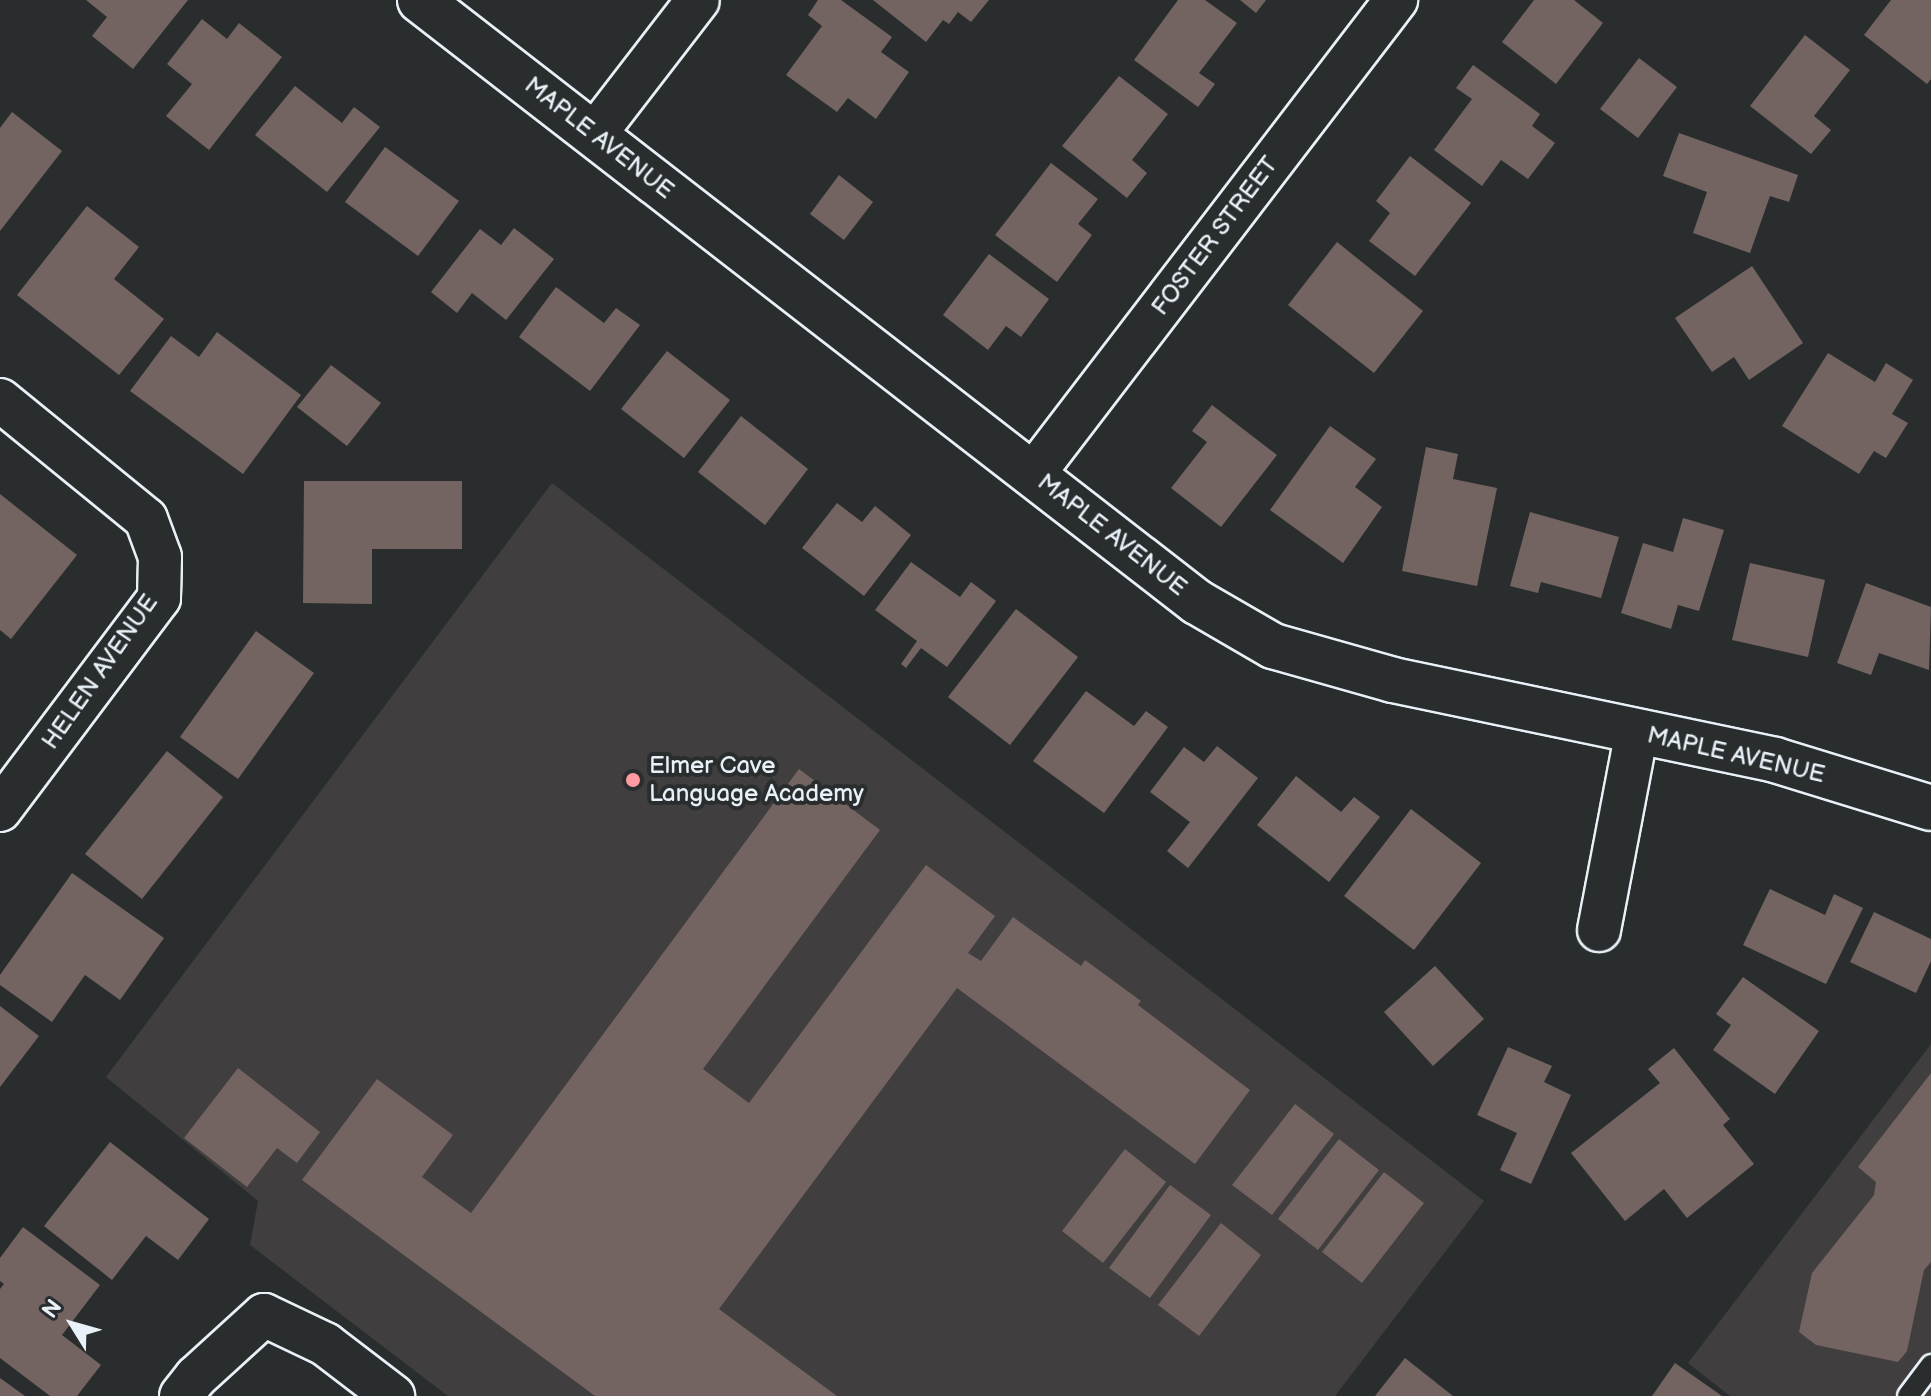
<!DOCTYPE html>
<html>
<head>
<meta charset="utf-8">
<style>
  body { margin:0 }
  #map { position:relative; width:1931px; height:1396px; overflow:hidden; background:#2a2d2e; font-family:"Balsamiq Sans",sans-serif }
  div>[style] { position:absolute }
  .built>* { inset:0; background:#403e3e }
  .building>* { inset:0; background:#736462 }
  .roads { filter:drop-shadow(2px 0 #e8f1f8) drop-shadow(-2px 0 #e8f1f8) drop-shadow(0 2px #e8f1f8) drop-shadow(0 -2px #e8f1f8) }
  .lane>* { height:20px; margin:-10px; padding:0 10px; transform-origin:10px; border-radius:10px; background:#2a2d2e }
  .street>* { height:42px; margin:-21px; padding:0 21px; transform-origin:21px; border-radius:21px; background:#2a2d2e }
  .secondary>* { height:44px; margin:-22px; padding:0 22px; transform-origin:22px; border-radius:22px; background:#2a2d2e }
  .dots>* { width:22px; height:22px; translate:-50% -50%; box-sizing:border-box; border:4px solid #2a2d2e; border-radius:50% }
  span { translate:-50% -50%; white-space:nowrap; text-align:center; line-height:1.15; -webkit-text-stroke:8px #2a2d2e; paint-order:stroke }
  .street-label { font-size:24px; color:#e8f1f8 }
  .poi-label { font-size:24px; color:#e8f1f8 }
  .left { translate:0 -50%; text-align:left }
  .north { position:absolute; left:32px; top:1284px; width:80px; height:80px; -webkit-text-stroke:6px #2a2d2e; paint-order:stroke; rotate:307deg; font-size:22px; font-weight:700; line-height:32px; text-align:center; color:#e8f1f8 }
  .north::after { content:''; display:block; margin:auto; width:28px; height:36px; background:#e8f1f8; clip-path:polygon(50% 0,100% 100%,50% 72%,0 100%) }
</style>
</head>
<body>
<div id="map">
  <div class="built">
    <div style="clip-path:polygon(552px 483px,1484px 1201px,1335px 1396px,448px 1396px,250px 1245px,258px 1201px,106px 1077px)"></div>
    <div style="clip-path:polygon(1931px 1044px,1931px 1396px,1730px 1396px,1688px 1363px)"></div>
  </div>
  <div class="building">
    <div style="clip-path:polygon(86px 0,188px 0,133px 69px,92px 36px,107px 17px)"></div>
    <div style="clip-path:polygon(818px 0,841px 0,892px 37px,881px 52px,909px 72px,876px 119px,848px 98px,837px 112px,786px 75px,822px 26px,808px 15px)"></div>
    <div style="clip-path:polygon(873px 0,989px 0,971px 22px,958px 12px,949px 24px,943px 20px,926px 42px)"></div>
    <div style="clip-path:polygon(1178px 0,1205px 0,1237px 23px,1199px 73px,1215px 84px,1198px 107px,1134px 60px)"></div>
    <div style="clip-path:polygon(1240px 0,1266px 0,1256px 13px)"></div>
    <div style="clip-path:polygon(1534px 0,1574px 0,1603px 23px,1556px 84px,1502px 42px)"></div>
    <div style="clip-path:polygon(1891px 0,1931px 0,1931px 79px,1927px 84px,1864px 35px)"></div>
    <div style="clip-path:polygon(202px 19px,227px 39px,239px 23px,282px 57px,209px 150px,166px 116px,192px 84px,167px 64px)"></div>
    <div style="clip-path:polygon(1805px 35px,1850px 70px,1814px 116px,1831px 130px,1811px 154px,1750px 106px)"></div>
    <div style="clip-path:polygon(1639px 58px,1677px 87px,1638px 138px,1600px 109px)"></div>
    <div style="clip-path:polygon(1473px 65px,1540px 114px,1532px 126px,1555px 143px,1528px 179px,1501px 160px,1482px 186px,1434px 150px,1472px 99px,1456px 88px)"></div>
    <div style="clip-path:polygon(1119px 76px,1168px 114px,1132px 160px,1147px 173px,1127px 198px,1062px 146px)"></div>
    <div style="clip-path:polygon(295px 86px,342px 123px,354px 107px,380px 127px,327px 192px,255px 135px)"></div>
    <div style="clip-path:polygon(12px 112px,62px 151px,0 231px,0 128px)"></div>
    <div style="clip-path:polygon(1679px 133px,1798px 175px,1789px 202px,1770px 196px,1750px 253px,1693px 233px,1707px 192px,1663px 176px)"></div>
    <div style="clip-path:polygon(385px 147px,459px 201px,418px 256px,345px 202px)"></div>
    <div style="clip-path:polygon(1410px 156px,1471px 203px,1415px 276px,1369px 241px,1390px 213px,1376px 201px)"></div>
    <div style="clip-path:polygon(1051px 163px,1098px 199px,1078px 224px,1092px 235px,1057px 282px,995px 235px)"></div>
    <div style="clip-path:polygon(839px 175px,873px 202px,844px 240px,810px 214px)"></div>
    <div style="clip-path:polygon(87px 206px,139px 247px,114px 279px,164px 319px,119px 375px,17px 295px)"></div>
    <div style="clip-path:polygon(514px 228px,554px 259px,506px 320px,472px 293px,457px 313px,431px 292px,480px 229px,501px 245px)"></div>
    <div style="clip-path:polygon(1337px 242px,1423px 311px,1374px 373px,1288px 305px)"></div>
    <div style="clip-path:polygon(989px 254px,1049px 299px,1021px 337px,1006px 326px,988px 350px,943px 315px)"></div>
    <div style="clip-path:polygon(1752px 266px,1803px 343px,1749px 380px,1734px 357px,1712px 372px,1675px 318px)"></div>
    <div style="clip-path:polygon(556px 287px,604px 323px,616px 308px,640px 325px,590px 391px,519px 337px)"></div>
    <div style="clip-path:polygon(217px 332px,301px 395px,243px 474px,130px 391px,171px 336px,199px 357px)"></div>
    <div style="clip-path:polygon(667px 351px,730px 400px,684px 458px,621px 409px)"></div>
    <div style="clip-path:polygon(1828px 353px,1875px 382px,1886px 363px,1913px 380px,1892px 414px,1908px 423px,1886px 458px,1874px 451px,1859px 474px,1782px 426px)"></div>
    <div style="clip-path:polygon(331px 365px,381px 403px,347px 446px,297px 407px)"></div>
    <div style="clip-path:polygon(1212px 405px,1277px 455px,1221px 527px,1171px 488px,1207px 442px,1192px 431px)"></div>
    <div style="clip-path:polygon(741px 416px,808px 469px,765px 525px,698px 472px)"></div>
    <div style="clip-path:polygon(1330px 426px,1376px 459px,1355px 487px,1382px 507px,1343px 563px,1270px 510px)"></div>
    <div style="clip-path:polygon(1426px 447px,1458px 454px,1453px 479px,1497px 488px,1477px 586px,1402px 571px)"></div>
    <div style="clip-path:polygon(304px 481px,462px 481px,462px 549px,372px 549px,372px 604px,303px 603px)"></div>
    <div style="clip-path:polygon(0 494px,77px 555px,11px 639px,0 630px)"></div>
    <div style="clip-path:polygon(837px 503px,862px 522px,875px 506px,911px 535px,864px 596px,802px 548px)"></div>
    <div style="clip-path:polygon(1530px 512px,1619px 537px,1601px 598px,1541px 582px,1538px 593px,1510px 586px)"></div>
    <div style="clip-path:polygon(1683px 518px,1724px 530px,1699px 611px,1678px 605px,1671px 629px,1621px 613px,1643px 543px,1673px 552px)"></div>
    <div style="clip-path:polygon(911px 562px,960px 597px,971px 582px,996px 601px,947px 667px,921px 648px,906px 668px,901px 664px,917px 641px,875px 610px)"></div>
    <div style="clip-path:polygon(1750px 563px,1825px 580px,1808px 657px,1732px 640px)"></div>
    <div style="clip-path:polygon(1866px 583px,1931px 607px,1929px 670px,1879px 653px,1871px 675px,1837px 663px)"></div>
    <div style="clip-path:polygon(1016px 609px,1078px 657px,1010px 745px,948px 697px)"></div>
    <div style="clip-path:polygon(256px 631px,314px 673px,238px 779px,180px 737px)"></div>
    <div style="clip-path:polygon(1086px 691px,1134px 726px,1146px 711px,1168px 727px,1104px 813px,1033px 761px)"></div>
    <div style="clip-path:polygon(1217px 746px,1258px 778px,1188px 868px,1167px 851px,1190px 822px,1150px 792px,1184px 747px,1204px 762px)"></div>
    <div style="clip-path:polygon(167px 751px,223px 797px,142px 899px,85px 854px)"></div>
    <div style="clip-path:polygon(799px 769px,880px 830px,703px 1069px,749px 1103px,926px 865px,995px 916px,968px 953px,981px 961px,1013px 917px,1081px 966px,1085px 960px,1141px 1001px,1138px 1005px,1250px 1090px,1195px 1164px,957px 988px,719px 1309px,837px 1396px,595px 1396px,302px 1180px,377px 1079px,453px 1135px,422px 1177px,471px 1213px)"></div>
    <div style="clip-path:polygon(1296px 776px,1341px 812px,1354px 797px,1380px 817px,1329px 882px,1257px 825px)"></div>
    <div style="clip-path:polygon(1411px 809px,1481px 863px,1414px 950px,1344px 896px)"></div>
    <div style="clip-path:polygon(72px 873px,164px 938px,120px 1000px,85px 975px,52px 1022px,0 985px,0 975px)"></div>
    <div style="clip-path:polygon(1770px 889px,1825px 915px,1834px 894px,1863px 908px,1826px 984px,1743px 945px)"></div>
    <div style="clip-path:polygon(1874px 912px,1931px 939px,1931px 961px,1916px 993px,1850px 962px)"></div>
    <div style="clip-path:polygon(1435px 966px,1484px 1019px,1433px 1066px,1384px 1012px)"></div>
    <div style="clip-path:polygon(1743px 977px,1819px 1031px,1775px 1094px,1713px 1050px,1731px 1025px,1716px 1014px)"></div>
    <div style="clip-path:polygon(0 1006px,39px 1036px,0 1087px)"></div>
    <div style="clip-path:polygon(1508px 1047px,1552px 1066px,1544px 1082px,1571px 1095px,1531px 1184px,1500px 1170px,1517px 1133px,1477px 1115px)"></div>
    <div style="clip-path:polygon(1674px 1048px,1730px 1119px,1723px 1125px,1754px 1164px,1687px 1218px,1664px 1189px,1625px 1221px,1571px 1153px,1660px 1083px,1648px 1069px)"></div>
    <div style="clip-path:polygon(238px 1068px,320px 1132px,297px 1163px,277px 1148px,247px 1187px,184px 1138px)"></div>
    <div style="clip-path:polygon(1931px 1073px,1931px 1262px,1924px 1270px,1907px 1351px,1898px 1362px,1816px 1345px,1799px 1332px,1812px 1273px,1874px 1195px,1876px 1182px,1858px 1167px)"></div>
    <div style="clip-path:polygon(1295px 1104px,1334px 1134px,1272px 1215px,1232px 1185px)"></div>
    <div style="clip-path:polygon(1339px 1139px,1379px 1170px,1318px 1250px,1278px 1219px)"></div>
    <div style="clip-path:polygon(110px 1142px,209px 1219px,178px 1260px,146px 1236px,112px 1280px,44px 1226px)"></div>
    <div style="clip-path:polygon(1125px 1149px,1166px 1182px,1103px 1263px,1062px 1231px)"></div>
    <div style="clip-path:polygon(1384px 1172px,1424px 1203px,1362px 1283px,1322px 1252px)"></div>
    <div style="clip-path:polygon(1170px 1185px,1211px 1215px,1150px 1298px,1109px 1268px)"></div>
    <div style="clip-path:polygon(1221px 1223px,1261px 1255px,1199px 1336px,1158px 1305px)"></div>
    <div style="clip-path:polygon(23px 1227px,100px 1285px,62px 1335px,101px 1365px,77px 1396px,50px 1396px,0 1358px,0 1289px,4px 1284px,0 1281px,0 1258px)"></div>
    <div style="clip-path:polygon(1405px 1358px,1453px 1396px,1375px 1396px)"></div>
    <div style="clip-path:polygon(1675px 1363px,1722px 1396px,1652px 1396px)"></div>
    <div style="clip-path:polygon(0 1378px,25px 1396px,0 1396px)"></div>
  </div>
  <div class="roads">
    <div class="lane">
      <div style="left:1908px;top:1396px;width:39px;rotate:-53deg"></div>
    </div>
    <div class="street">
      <div style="left:594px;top:135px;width:170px;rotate:-52.4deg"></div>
      <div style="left:0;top:400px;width:188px;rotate:39.2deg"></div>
      <div style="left:146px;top:519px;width:40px;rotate:69.8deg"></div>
      <div style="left:160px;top:557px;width:41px;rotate:91.4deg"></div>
      <div style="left:159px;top:598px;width:265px;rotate:126.9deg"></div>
      <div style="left:1034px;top:473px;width:596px;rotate:-52.57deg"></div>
      <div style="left:1599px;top:930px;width:203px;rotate:-79.2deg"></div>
      <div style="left:181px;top:1396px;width:24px;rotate:-52deg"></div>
      <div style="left:196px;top:1377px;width:92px;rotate:-42.4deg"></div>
      <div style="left:264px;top:1315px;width:68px;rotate:25.4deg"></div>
      <div style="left:325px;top:1344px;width:86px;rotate:37.4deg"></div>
    </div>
    <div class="secondary">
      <div style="left:420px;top:0;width:983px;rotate:37.77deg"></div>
      <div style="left:1197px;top:602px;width:88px;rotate:30.1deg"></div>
      <div style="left:1273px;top:646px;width:125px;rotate:15.8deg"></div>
      <div style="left:1393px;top:680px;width:390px;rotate:11.8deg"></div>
      <div style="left:1775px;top:760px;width:163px;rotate:17.1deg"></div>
    </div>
  </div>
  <div class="dots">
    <div style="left:633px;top:780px;background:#ff9aa2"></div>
  </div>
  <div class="street-label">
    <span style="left:599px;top:138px;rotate:38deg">MAPLE AVENUE</span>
    <span style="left:1215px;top:236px;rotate:-53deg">FOSTER STREET</span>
    <span style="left:1112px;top:535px;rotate:38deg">MAPLE AVENUE</span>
    <span style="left:100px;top:672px;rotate:-55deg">HELEN AVENUE</span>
    <span style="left:1736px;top:755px;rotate:13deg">MAPLE AVENUE</span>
  </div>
  <div class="poi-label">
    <span class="left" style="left:649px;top:780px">Elmer Cave<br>Language Academy</span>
  </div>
  <div class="north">N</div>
</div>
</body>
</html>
